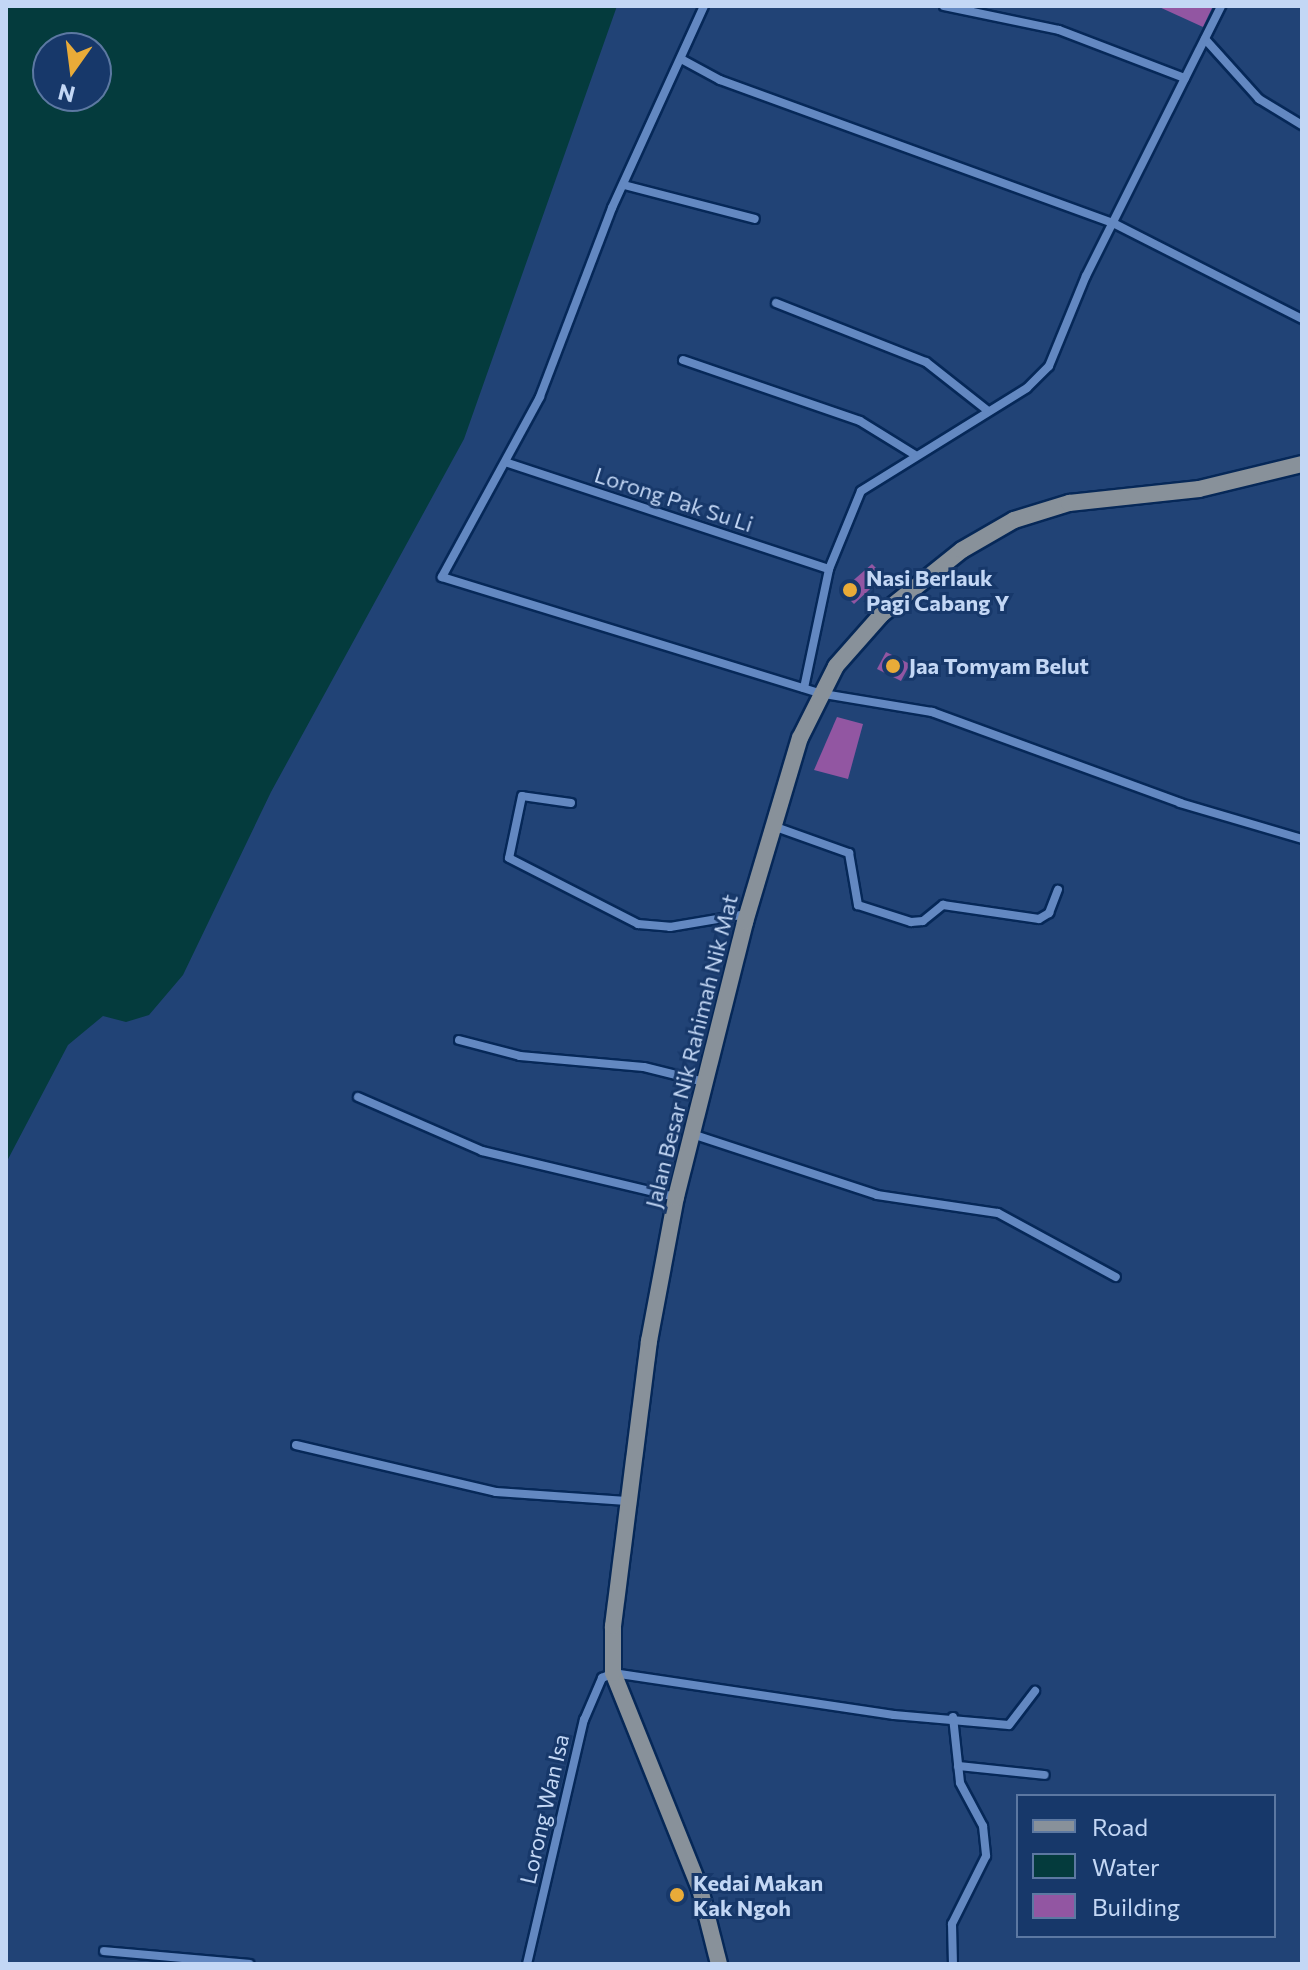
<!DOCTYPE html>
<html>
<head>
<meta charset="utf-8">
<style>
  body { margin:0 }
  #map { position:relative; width:1308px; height:1970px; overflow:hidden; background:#214376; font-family:Commissioner,sans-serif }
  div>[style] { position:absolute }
  .water>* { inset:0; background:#043b3d }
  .building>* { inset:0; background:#9256a2 }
  .roads { filter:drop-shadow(2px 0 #062858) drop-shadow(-2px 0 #062858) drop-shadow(0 2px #062858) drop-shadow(0 -2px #062858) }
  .street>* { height:8px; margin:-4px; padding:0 4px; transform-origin:4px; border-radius:4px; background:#6388c1 }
  .secondary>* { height:16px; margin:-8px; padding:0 8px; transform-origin:8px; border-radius:8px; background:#88919a }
  .dots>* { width:22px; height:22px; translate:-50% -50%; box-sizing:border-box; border:4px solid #17386a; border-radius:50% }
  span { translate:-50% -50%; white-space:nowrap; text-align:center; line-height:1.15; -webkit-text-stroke:6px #17386a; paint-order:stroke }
  .street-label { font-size:22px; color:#c3d7f5 }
  .poi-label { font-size:22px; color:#c3d7f5; font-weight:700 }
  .left { translate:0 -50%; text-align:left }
  .frame { position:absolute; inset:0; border:8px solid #c3d7f5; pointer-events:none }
  .legend { position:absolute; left:1016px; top:1794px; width:260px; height:144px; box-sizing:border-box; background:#17386a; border:2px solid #5c78a2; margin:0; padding:10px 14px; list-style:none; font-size:24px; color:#c3d7f5 }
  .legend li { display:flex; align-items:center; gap:16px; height:40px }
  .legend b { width:40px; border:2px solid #5c78a2 }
  .north { position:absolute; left:32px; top:32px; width:80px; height:80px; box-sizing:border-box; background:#17386a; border:2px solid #5c78a2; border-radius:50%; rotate:194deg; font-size:22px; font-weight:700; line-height:32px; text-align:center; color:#c3d7f5 }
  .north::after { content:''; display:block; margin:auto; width:28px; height:36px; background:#e9ab38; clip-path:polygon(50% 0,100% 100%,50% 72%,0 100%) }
</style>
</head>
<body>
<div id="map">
  <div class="water">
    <div style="clip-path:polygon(evenodd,6px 6px,617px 6px,464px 439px,271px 792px,183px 975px,149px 1015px,126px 1022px,103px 1016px,68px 1045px,6px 1163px,6px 6px,48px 48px,96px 48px,96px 96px,48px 96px,48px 48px)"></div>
  </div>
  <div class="building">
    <div style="clip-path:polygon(1157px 6px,1213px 6px,1203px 27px)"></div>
    <div style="clip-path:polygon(872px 564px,884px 576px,854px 604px,841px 591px)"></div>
    <div style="clip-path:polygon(886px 652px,910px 664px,901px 681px,877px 669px)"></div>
    <div style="clip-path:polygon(837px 717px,863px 724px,848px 779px,814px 770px)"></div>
  </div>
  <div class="roads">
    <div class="street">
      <div style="left:704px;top:6px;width:222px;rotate:114.5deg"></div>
      <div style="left:612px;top:208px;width:202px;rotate:110.9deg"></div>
      <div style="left:540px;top:397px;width:205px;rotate:118.6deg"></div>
      <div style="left:442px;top:577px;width:393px;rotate:17.1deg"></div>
      <div style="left:818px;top:693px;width:116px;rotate:9.5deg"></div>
      <div style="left:932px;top:712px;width:264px;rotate:20.1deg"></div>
      <div style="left:1180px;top:803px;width:127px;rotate:16.4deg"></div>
      <div style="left:944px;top:6px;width:117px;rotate:11.8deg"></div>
      <div style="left:1059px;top:30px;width:135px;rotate:20.9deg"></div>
      <div style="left:1205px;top:39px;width:81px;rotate:48deg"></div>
      <div style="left:1259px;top:99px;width:50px;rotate:31.2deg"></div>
      <div style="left:683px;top:60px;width:42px;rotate:28.4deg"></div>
      <div style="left:720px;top:80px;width:418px;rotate:20deg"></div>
      <div style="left:1113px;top:223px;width:212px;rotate:26.9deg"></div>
      <div style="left:624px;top:185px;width:135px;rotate:14.5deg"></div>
      <div style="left:776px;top:303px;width:161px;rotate:21.5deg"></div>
      <div style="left:926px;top:362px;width:79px;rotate:38.3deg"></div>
      <div style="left:683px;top:360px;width:187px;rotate:19deg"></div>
      <div style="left:860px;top:421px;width:65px;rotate:31.7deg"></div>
      <div style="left:508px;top:463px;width:338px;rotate:18.3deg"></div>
      <div style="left:804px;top:688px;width:122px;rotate:-78.1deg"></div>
      <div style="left:829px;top:569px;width:84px;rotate:-67.7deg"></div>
      <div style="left:861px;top:491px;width:195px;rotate:-31.8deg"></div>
      <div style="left:1027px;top:388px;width:31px;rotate:-45deg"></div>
      <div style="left:1049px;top:366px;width:97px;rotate:-67.7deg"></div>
      <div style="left:1086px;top:276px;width:302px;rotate:-63.4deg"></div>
      <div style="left:571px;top:803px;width:49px;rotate:-171.9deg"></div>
      <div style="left:522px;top:796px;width:63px;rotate:101.8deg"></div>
      <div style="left:509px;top:858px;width:145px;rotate:27.1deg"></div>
      <div style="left:638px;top:924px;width:32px;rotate:5deg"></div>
      <div style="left:670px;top:927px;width:78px;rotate:-9.6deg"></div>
      <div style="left:773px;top:826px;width:81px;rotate:19.6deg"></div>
      <div style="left:849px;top:853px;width:53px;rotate:80.2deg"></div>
      <div style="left:858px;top:905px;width:56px;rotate:17.8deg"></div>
      <div style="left:911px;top:922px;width:12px;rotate:-5deg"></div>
      <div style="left:923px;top:921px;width:26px;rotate:-39deg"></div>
      <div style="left:943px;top:905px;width:97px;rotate:8.3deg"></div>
      <div style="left:1039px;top:919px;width:12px;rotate:-31deg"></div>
      <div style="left:1049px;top:913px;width:25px;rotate:-69deg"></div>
      <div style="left:459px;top:1040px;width:63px;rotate:14.7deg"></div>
      <div style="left:520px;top:1056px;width:124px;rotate:5.1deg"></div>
      <div style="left:644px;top:1067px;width:62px;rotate:14deg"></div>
      <div style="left:358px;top:1097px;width:135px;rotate:23.5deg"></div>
      <div style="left:482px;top:1151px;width:198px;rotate:13.4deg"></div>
      <div style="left:692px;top:1134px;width:195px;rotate:18.2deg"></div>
      <div style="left:877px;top:1195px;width:122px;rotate:8.5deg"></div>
      <div style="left:998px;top:1213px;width:134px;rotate:28.5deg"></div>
      <div style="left:296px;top:1445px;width:205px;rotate:13.2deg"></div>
      <div style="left:496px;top:1492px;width:131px;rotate:3.9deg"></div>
      <div style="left:953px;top:1717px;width:66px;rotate:83.9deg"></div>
      <div style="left:960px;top:1783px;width:49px;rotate:61.9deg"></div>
      <div style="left:983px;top:1826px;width:30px;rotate:84deg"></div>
      <div style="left:986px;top:1856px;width:76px;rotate:116.6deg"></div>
      <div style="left:952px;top:1924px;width:40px;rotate:88.6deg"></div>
      <div style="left:958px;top:1766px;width:87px;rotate:5.9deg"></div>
      <div style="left:104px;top:1951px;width:146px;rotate:5.1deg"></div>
      <div style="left:527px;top:1964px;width:251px;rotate:-76.9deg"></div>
      <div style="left:584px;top:1720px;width:46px;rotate:-66.8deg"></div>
      <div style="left:602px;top:1678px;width:12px;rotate:-24deg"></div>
      <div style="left:613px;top:1673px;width:284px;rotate:8.5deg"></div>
      <div style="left:894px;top:1715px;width:115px;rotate:5deg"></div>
      <div style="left:1009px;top:1725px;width:43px;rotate:-52.6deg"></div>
    </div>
    <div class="secondary">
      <div style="left:719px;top:1964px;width:77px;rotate:-104.2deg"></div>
      <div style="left:700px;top:1889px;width:233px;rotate:-111.9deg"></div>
      <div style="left:613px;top:1673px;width:47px;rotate:-90deg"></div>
      <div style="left:613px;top:1626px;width:287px;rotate:-82.8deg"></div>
      <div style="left:649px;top:1341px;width:147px;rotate:-79.4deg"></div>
      <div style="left:676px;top:1197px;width:284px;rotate:-75.9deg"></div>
      <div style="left:745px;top:922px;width:192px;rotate:-73.4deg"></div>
      <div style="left:800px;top:738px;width:80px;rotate:-63.4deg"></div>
      <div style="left:836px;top:666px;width:69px;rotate:-48.5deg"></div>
      <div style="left:882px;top:614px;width:102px;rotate:-38.7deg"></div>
      <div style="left:962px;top:550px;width:60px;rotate:-30deg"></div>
      <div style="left:1014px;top:520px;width:58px;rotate:-17.2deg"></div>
      <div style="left:1069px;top:503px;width:131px;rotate:-6.1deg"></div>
      <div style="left:1199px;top:489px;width:106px;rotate:-13.6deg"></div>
    </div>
  </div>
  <div class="dots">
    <div style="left:850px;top:590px;background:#e9ab38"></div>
    <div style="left:893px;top:666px;background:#e9ab38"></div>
    <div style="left:677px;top:1895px;background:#e9ab38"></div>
  </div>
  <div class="street-label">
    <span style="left:674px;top:499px;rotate:18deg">Lorong Pak Su Li</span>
    <span style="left:691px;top:1051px;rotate:-76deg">Jalan Besar Nik Rahimah Nik Mat</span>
    <span style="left:544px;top:1809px;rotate:-77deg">Lorong Wan Isa</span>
  </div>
  <div class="poi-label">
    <span class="left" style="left:866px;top:590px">Nasi Berlauk<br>Pagi Cabang Y</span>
    <span class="left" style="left:909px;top:666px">Jaa Tomyam Belut</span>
    <span class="left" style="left:693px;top:1895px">Kedai Makan<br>Kak Ngoh</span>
  </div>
  <div class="frame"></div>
  <ul class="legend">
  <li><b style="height:10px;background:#88919a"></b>Road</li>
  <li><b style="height:22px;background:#043b3d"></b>Water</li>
  <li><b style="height:22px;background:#9256a2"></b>Building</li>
  </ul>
  <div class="north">N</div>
</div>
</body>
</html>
